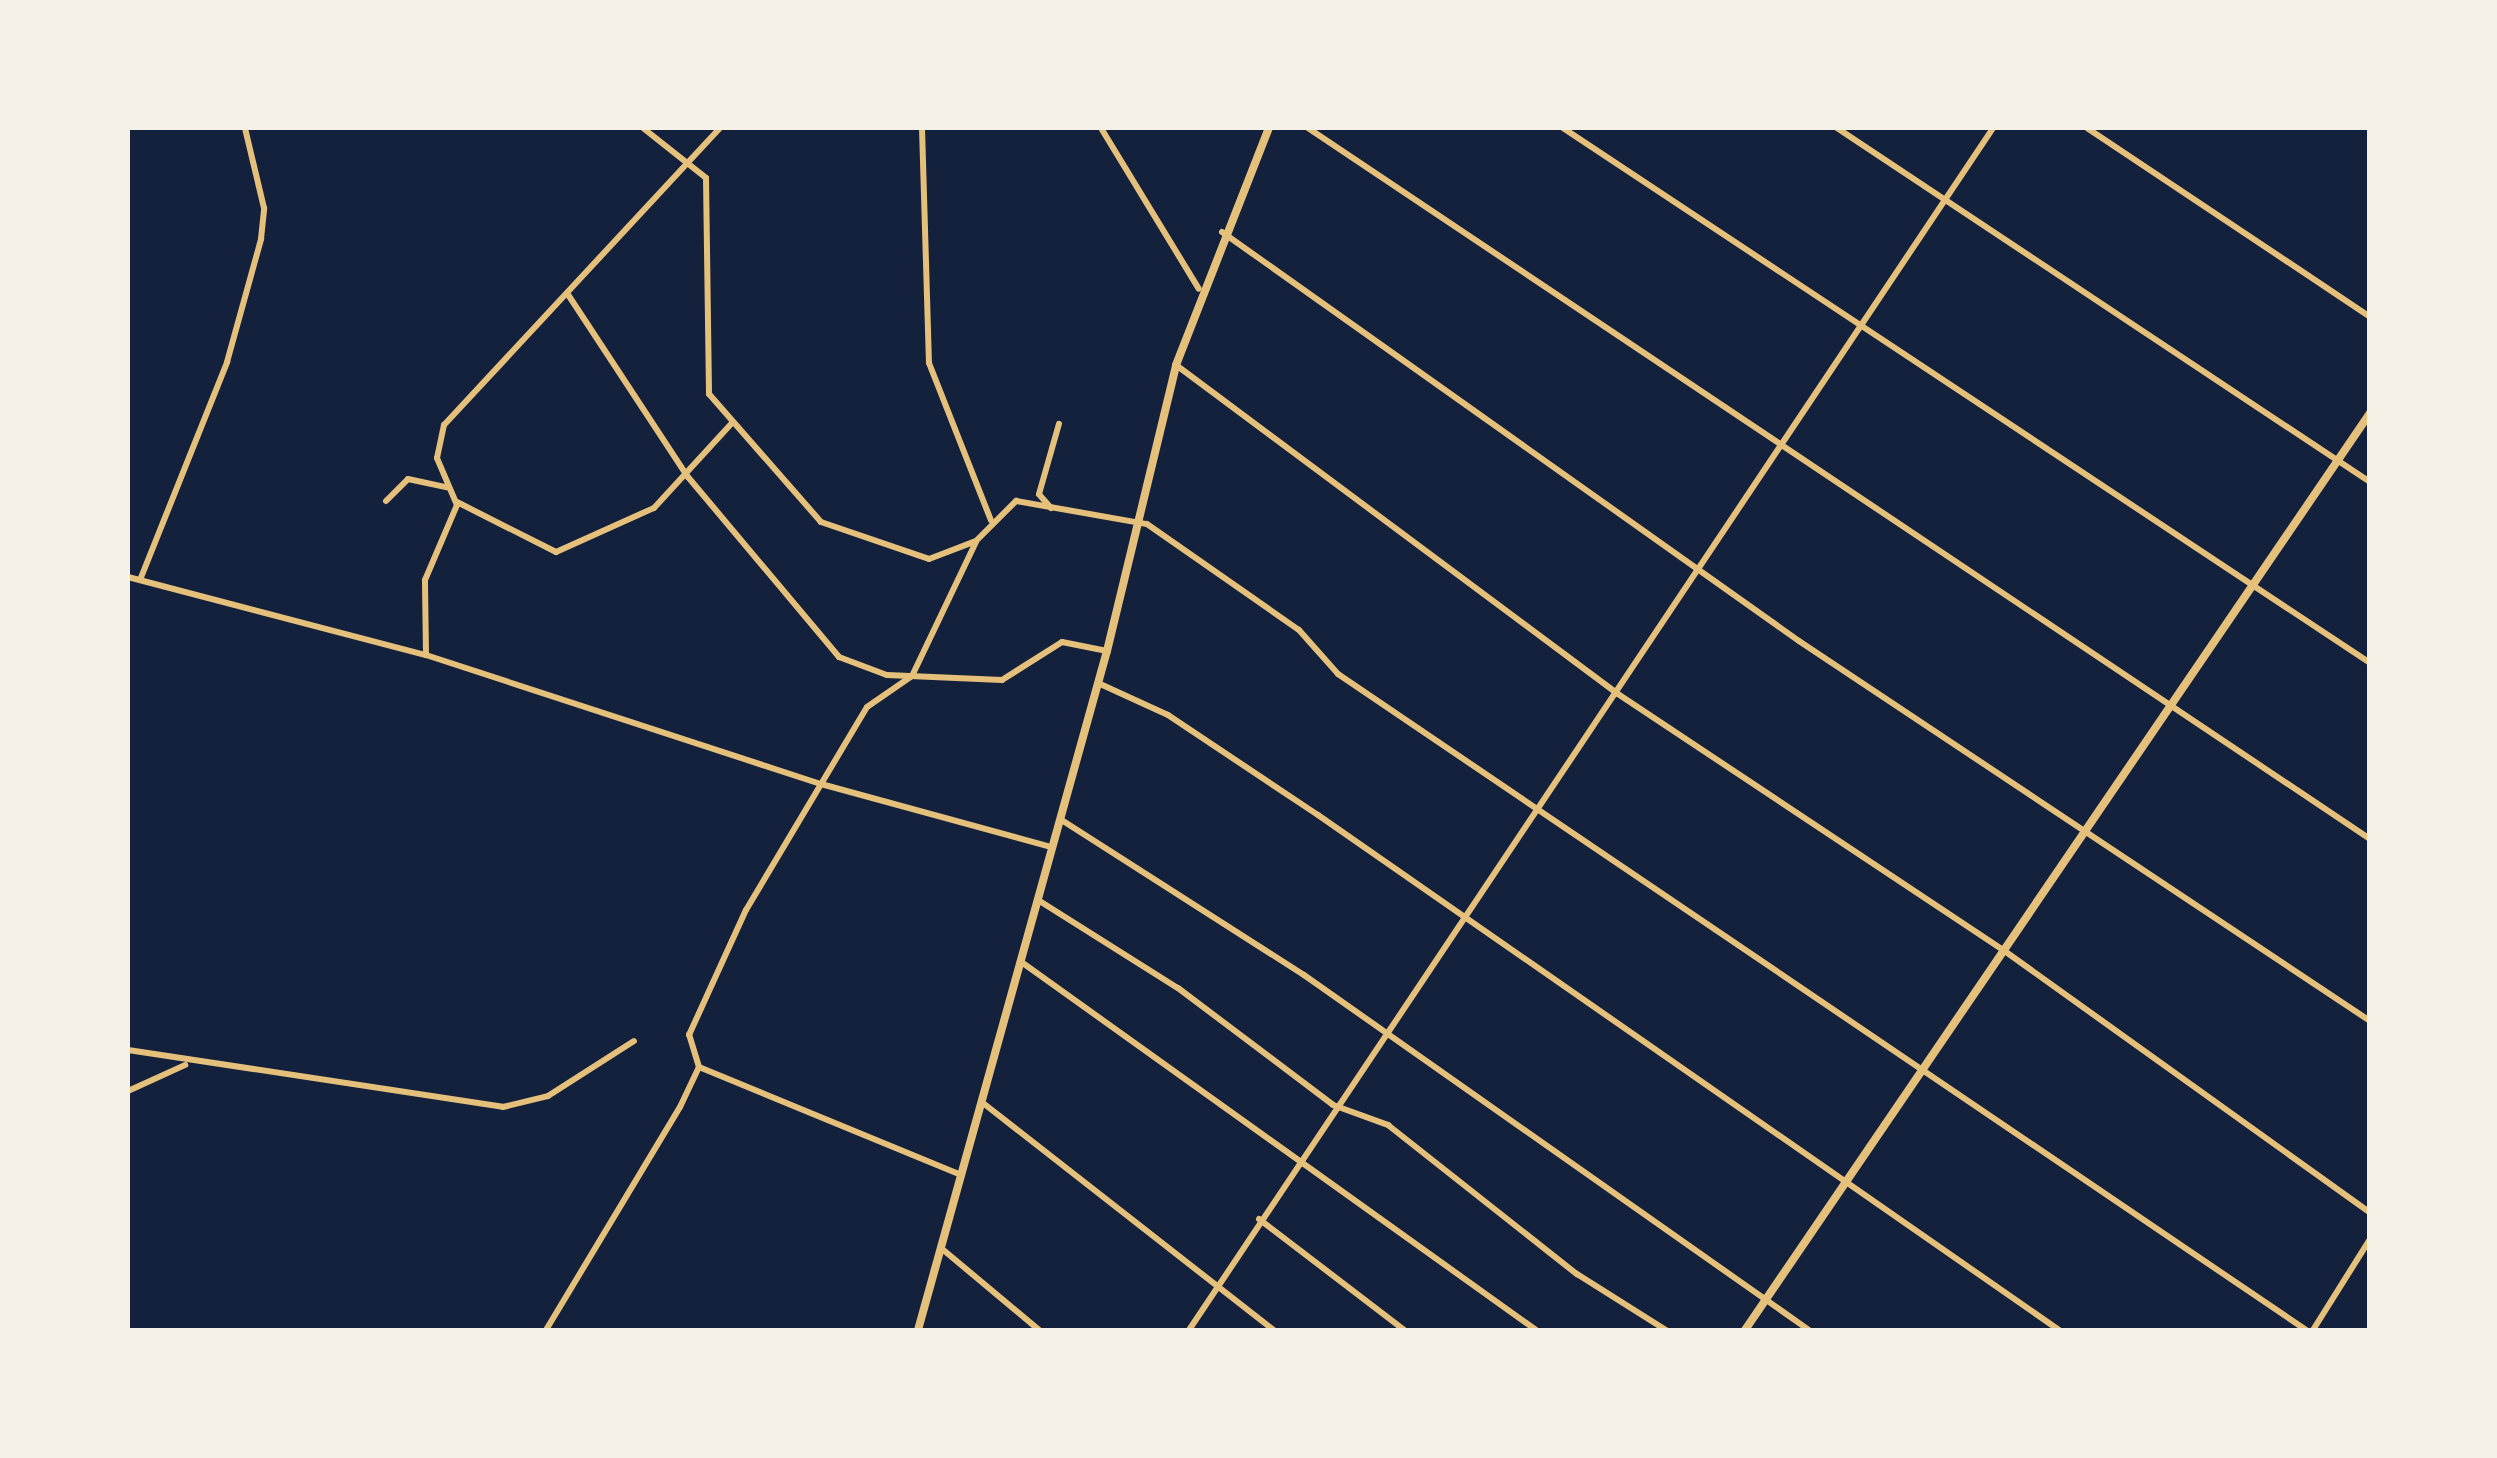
<!DOCTYPE html>
<html>
<head>
<meta charset="utf-8">
<style>
  body { margin:0 }
  #map { position:relative; width:2497px; height:1458px; overflow:hidden; background:#14213d; font-family:"Asap Condensed",sans-serif }
  div>[style] { position:absolute }
  .minor>* { height:6px; margin:-3px; padding:0 3px; transform-origin:3px; border-radius:3px; background:#e5c07b }
  .tertiary>* { height:8px; margin:-4px; padding:0 4px; transform-origin:4px; border-radius:4px; background:#e5c07b }
  span { translate:-50% -50%; white-space:nowrap; text-align:center; line-height:1.15; -webkit-text-stroke:8px #f6f1e7; paint-order:stroke }
  .frame { position:absolute; inset:0; border:130px solid #f6f1e7; pointer-events:none }
</style>
</head>
<body>
<div id="map">
  <div class="minor">
    <div style="left:643px;top:128px;width:80px;rotate:38.4deg"></div>
    <div style="left:706px;top:178px;width:216px;rotate:89.2deg"></div>
    <div style="left:709px;top:394px;width:170px;rotate:48.8deg"></div>
    <div style="left:821px;top:522px;width:114px;rotate:18.9deg"></div>
    <div style="left:929px;top:559px;width:50px;rotate:-21deg"></div>
    <div style="left:976px;top:541px;width:57px;rotate:-45deg"></div>
    <div style="left:1016px;top:501px;width:133px;rotate:10deg"></div>
    <div style="left:1147px;top:524px;width:185px;rotate:34.9deg"></div>
    <div style="left:1299px;top:630px;width:59px;rotate:48.4deg"></div>
    <div style="left:1338px;top:674px;width:1169px;rotate:34.12deg"></div>
    <div style="left:922px;top:128px;width:235px;rotate:88.3deg"></div>
    <div style="left:929px;top:363px;width:169px;rotate:68.5deg"></div>
    <div style="left:1101px;top:128px;width:188px;rotate:58.7deg"></div>
    <div style="left:1308px;top:128px;width:1278px;rotate:33.8deg"></div>
    <div style="left:1563px;top:128px;width:968px;rotate:33.54deg"></div>
    <div style="left:1837px;top:128px;width:640px;rotate:33.59deg"></div>
    <div style="left:2087px;top:128px;width:340px;rotate:33.7deg"></div>
    <div style="left:1222px;top:232px;width:707px;rotate:35.33deg"></div>
    <div style="left:1799px;top:641px;width:686px;rotate:33.64deg"></div>
    <div style="left:567px;top:293px;width:220px;rotate:56.7deg"></div>
    <div style="left:688px;top:477px;width:235px;rotate:50deg"></div>
    <div style="left:839px;top:657px;width:51px;rotate:20.6deg"></div>
    <div style="left:887px;top:675px;width:115px;rotate:2.5deg"></div>
    <div style="left:1002px;top:680px;width:71px;rotate:-32.3deg"></div>
    <div style="left:1062px;top:642px;width:46px;rotate:11.3deg"></div>
    <div style="left:1176px;top:365px;width:551px;rotate:36.66deg"></div>
    <div style="left:1618px;top:694px;width:466px;rotate:33.6deg"></div>
    <div style="left:2006px;top:952px;width:448px;rotate:35.6deg"></div>
    <div style="left:386px;top:501px;width:31px;rotate:-45deg"></div>
    <div style="left:408px;top:479px;width:40px;rotate:12deg"></div>
    <div style="left:457px;top:502px;width:111px;rotate:26.8deg"></div>
    <div style="left:556px;top:552px;width:107px;rotate:-24.2deg"></div>
    <div style="left:654px;top:508px;width:113px;rotate:-47.5deg"></div>
    <div style="left:1051px;top:508px;width:18px;rotate:-131deg"></div>
    <div style="left:1039px;top:494px;width:73px;rotate:-74.1deg"></div>
    <div style="left:128px;top:577px;width:308px;rotate:14.7deg"></div>
    <div style="left:426px;top:655px;width:416px;rotate:18.1deg"></div>
    <div style="left:821px;top:784px;width:239px;rotate:15.3deg"></div>
    <div style="left:140px;top:580px;width:235px;rotate:-68.2deg"></div>
    <div style="left:227px;top:362px;width:128px;rotate:-74.5deg"></div>
    <div style="left:261px;top:239px;width:31px;rotate:-84deg"></div>
    <div style="left:264px;top:208px;width:82px;rotate:-103.4deg"></div>
    <div style="left:426px;top:655px;width:75px;rotate:-90.8deg"></div>
    <div style="left:425px;top:580px;width:82px;rotate:-66.9deg"></div>
    <div style="left:457px;top:505px;width:51px;rotate:-113.1deg"></div>
    <div style="left:437px;top:458px;width:34px;rotate:-78deg"></div>
    <div style="left:444px;top:425px;width:405px;rotate:-47.1deg"></div>
    <div style="left:1098px;top:683px;width:77px;rotate:24.6deg"></div>
    <div style="left:1168px;top:715px;width:180px;rotate:33.7deg"></div>
    <div style="left:1318px;top:815px;width:902px;rotate:34.8deg"></div>
    <div style="left:1060px;top:819px;width:290px;rotate:32.6deg"></div>
    <div style="left:1304px;top:975px;width:617px;rotate:35.11deg"></div>
    <div style="left:1038px;top:900px;width:165px;rotate:32.2deg"></div>
    <div style="left:1178px;top:988px;width:194px;rotate:37deg"></div>
    <div style="left:1333px;top:1105px;width:59px;rotate:20deg"></div>
    <div style="left:1388px;top:1125px;width:241px;rotate:38.3deg"></div>
    <div style="left:1577px;top:1274px;width:105px;rotate:32.2deg"></div>
    <div style="left:1020px;top:961px;width:634px;rotate:35.57deg"></div>
    <div style="left:128px;top:1050px;width:379px;rotate:8.6deg"></div>
    <div style="left:503px;top:1107px;width:46px;rotate:-13.7deg"></div>
    <div style="left:548px;top:1096px;width:102px;rotate:-32.6deg"></div>
    <div style="left:699px;top:1067px;width:283px;rotate:22.4deg"></div>
    <div style="left:128px;top:1091px;width:63px;rotate:-24.5deg"></div>
    <div style="left:983px;top:1103px;width:369px;rotate:38deg"></div>
    <div style="left:1259px;top:1219px;width:183px;rotate:37.4deg"></div>
    <div style="left:941px;top:1248px;width:128px;rotate:39.9deg"></div>
    <div style="left:546px;top:1330px;width:260px;rotate:-59deg"></div>
    <div style="left:680px;top:1107px;width:44px;rotate:-64.6deg"></div>
    <div style="left:699px;top:1067px;width:34px;rotate:-107deg"></div>
    <div style="left:689px;top:1035px;width:137px;rotate:-65.5deg"></div>
    <div style="left:746px;top:910px;width:236px;rotate:-59.2deg"></div>
    <div style="left:867px;top:707px;width:55px;rotate:-34.6deg"></div>
    <div style="left:912px;top:676px;width:148px;rotate:-64.5deg"></div>
    <div style="left:1189px;top:1330px;width:1446px;rotate:-56.22deg"></div>
    <div style="left:2313px;top:1330px;width:107px;rotate:-57.9deg"></div>
  </div>
  <div class="tertiary">
    <div style="left:918px;top:1330px;width:705px;rotate:-74.45deg"></div>
    <div style="left:1107px;top:651px;width:294px;rotate:-76.4deg"></div>
    <div style="left:1176px;top:365px;width:255px;rotate:-68.6deg"></div>
    <div style="left:1745px;top:1330px;width:1110px;rotate:-55.72deg"></div>
  </div>
  <div class="frame"></div>
</div>
</body>
</html>
